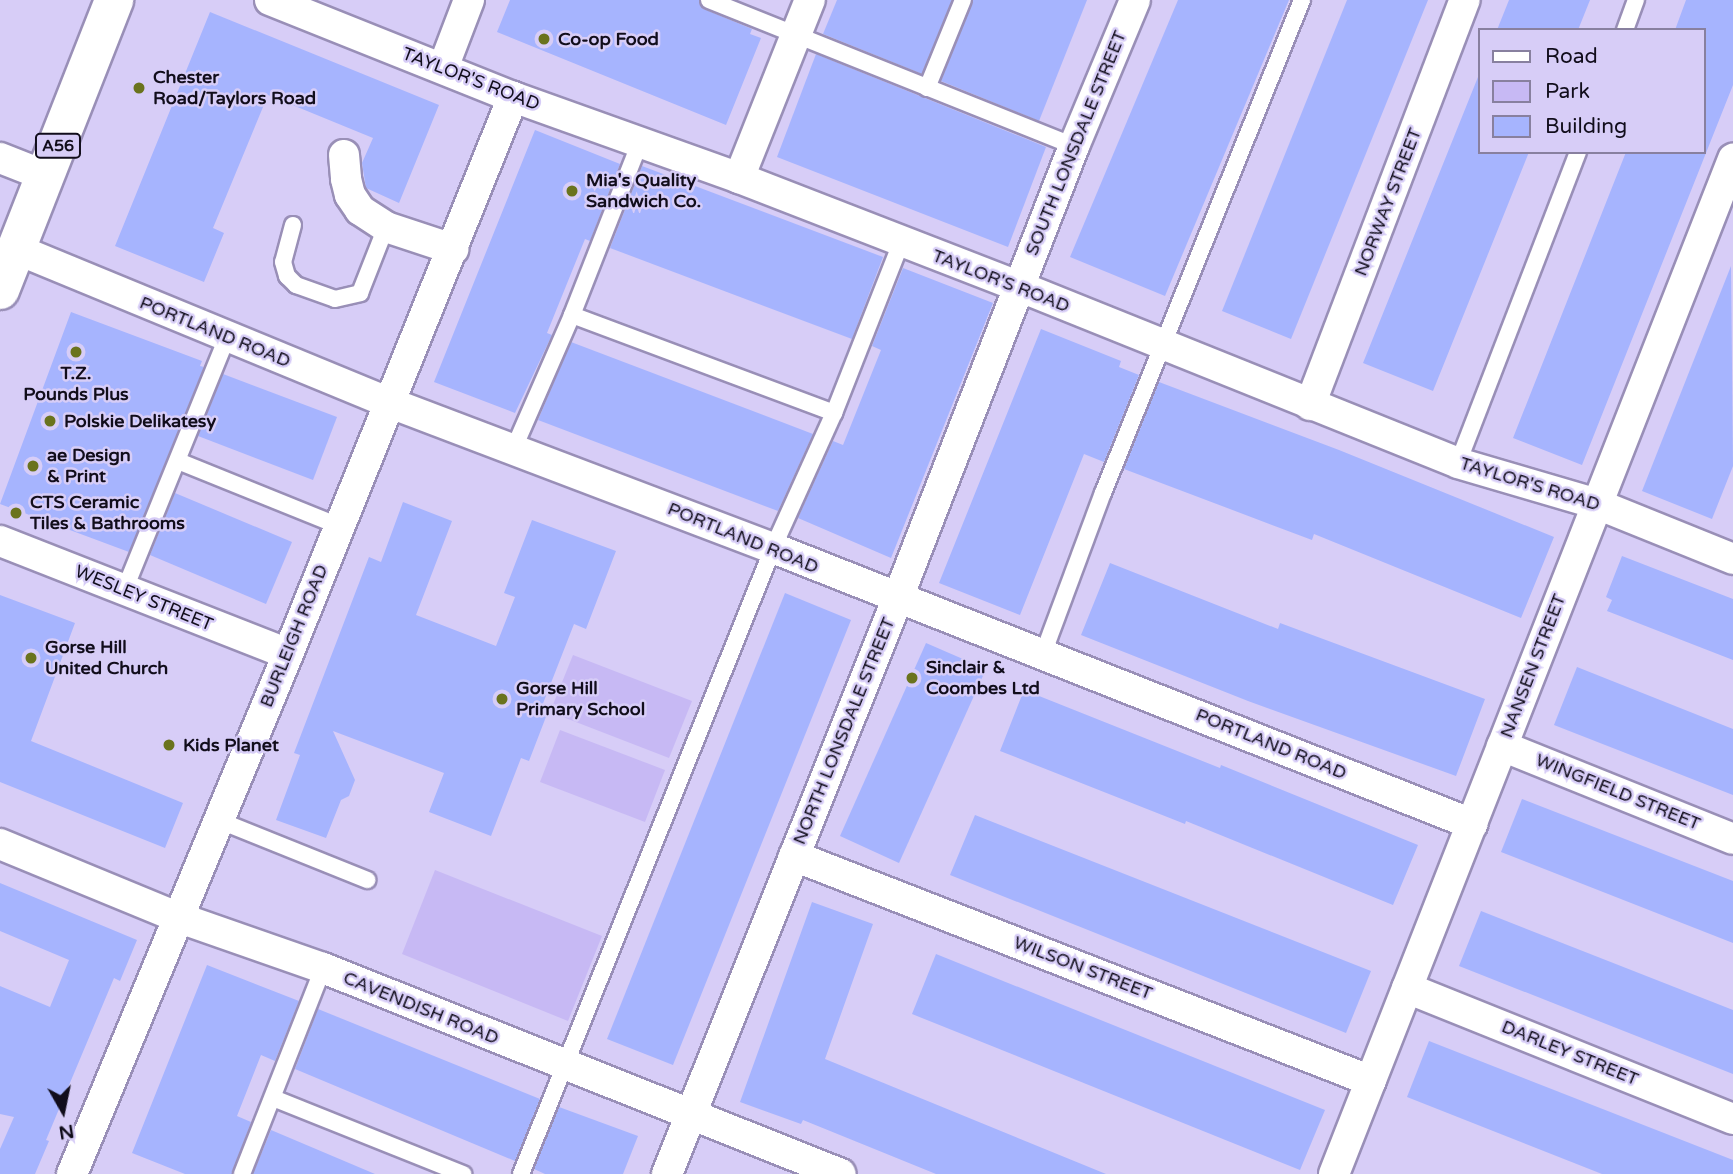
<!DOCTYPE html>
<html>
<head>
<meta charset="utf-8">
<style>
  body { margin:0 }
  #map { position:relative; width:1733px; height:1174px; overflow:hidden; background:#d7cdf7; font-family:"Varela Round",sans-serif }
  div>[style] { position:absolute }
  .green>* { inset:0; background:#c7b9f4 }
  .building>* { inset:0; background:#a6b4fe }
  .roads { filter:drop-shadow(2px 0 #998fb7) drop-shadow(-2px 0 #998fb7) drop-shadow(0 2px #998fb7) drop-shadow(0 -2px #998fb7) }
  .service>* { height:16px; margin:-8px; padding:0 8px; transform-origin:8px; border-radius:8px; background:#fff }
  .minor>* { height:30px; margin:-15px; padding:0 15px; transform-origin:15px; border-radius:15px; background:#fff }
  .trunk>* { height:38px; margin:-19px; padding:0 19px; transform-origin:19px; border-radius:19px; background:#fff }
  .dots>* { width:19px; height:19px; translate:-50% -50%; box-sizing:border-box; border:4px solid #d7cdf7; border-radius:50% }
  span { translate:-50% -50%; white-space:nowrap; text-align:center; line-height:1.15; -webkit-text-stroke:5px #d7cdf7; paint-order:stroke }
  .shield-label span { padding:2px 5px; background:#d7cdf7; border:2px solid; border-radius:5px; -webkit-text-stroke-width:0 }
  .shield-label { font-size:16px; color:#110d1b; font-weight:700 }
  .poi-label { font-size:18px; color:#110d1b; font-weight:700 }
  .left { translate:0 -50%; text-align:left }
  .street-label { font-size:18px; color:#110d1b }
  .legend { position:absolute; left:1478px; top:28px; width:228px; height:126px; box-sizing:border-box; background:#d7cdf7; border:2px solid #88809f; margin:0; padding:9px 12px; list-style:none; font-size:21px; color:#110d1b }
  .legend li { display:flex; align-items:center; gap:14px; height:35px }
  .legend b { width:35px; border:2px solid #88809f }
  .north { position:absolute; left:28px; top:1076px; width:70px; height:70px; -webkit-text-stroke:5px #d7cdf7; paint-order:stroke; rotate:171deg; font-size:19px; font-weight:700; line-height:28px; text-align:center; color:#110d1b }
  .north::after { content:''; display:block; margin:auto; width:24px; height:32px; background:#110d1b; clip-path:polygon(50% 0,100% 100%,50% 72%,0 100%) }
</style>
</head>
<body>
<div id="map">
  <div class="green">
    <div style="clip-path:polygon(573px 655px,692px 701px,669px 758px,550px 712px)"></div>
    <div style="clip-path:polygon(560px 730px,665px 770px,645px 822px,540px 782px)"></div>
    <div style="clip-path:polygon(435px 870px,602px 936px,568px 1021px,402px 954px)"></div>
  </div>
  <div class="building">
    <div style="clip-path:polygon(510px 0,699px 0,704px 9px,752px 29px,750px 34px,761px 38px,726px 125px,497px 32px)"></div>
    <div style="clip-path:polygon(837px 0,952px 0,922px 74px,823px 34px)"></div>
    <div style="clip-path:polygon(973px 0,1087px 0,1039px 121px,941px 81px)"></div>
    <div style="clip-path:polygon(1178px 0,1289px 0,1165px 296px,1070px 257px)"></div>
    <div style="clip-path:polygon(1347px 0,1428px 0,1291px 339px,1222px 311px)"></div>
    <div style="clip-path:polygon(1509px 0,1590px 0,1578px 30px,1497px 30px)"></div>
    <div style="clip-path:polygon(1686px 0,1733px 0,1733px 85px,1582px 465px,1513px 438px,1626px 152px,1703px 152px,1703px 30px,1675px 30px)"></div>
    <div style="clip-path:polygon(210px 12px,439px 105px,399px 203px,366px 188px,362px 163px,373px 138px,268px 95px,213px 228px,224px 233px,204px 282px,115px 246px)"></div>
    <div style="clip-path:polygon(816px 54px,1046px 147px,1008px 247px,777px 157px)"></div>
    <div style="clip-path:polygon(1478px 77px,1479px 152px,1529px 152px,1433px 391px,1363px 363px)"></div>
    <div style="clip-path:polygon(535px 130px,620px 164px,590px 241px,585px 239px,547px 333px,552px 335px,515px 413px,434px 382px)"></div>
    <div style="clip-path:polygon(642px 166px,883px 257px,852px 339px,610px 248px)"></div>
    <div style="clip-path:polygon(1731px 266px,1733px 466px,1712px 519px,1642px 491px)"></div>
    <div style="clip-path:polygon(903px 268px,993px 303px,891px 558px,798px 518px,833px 441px,843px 445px,881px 350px,872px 346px)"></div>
    <div style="clip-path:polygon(71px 312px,202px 361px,200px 366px,204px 367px,129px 552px,0 504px)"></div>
    <div style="clip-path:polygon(1041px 329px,1121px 361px,1119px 367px,1139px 375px,1104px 462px,1084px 454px,1020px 615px,939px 583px)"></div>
    <div style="clip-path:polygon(571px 342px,813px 434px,778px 511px,538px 420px)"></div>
    <div style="clip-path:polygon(223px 374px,337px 417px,313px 480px,198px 436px)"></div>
    <div style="clip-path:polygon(1159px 382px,1339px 450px,1554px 537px,1521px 618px,1314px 534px,1312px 540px,1124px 469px)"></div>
    <div style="clip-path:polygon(175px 493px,292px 542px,266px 604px,150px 555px)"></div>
    <div style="clip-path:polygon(403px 502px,452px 521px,416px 615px,496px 646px,515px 597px,504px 593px,532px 520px,616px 551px,586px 629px,574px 624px,542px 706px,549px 709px,529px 761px,521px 758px,491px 836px,429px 812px,444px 773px,333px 731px,355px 780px,349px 796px,341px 800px,326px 838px,276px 820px,300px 755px,294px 753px,369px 557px,381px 562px)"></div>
    <div style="clip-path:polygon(1622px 556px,1733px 599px,1733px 660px,1607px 611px,1612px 600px,1606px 597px)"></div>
    <div style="clip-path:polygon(1110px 563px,1278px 629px,1280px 623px,1485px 699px,1456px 776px,1248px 701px,1081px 635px)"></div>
    <div style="clip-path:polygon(785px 593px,851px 620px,673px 1065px,607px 1039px)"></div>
    <div style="clip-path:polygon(0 595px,75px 623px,31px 741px,183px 803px,165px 848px,0 782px)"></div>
    <div style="clip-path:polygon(926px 643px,986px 669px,899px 863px,840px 836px)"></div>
    <div style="clip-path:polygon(1577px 667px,1733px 729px,1733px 795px,1554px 725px)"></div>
    <div style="clip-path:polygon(1024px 690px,1220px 768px,1221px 765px,1418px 845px,1393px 905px,1186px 821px,1185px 824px,1000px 751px)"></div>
    <div style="clip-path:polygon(1522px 799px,1733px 881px,1733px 943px,1501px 852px)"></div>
    <div style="clip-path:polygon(975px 815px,1371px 971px,1346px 1033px,950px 875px)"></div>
    <div style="clip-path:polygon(0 883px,137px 940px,120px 981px,114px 978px,46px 1140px,49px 1141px,35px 1174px,0 1174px,0 1149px,14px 1117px,0 1114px,0 986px,50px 1007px,69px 960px,0 931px)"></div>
    <div style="clip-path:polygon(812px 902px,873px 924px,825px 1059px,1106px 1174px,936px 1174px,803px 1120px,801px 1124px,740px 1102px)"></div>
    <div style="clip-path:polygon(1481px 911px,1733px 1010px,1733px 1074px,1459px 966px)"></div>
    <div style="clip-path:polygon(936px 954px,1325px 1110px,1300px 1170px,912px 1014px)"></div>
    <div style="clip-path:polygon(207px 965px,299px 1001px,275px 1061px,261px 1055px,237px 1116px,251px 1122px,232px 1174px,185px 1174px,132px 1153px)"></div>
    <div style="clip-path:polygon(318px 1009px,540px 1099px,515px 1161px,295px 1069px)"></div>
    <div style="clip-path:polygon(1429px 1041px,1733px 1160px,1733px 1174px,1602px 1174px,1407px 1097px)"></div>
    <div style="clip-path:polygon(559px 1107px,638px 1136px,623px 1174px,545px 1174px,534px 1169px)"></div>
    <div style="clip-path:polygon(271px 1130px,375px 1174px,253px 1174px)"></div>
  </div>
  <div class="roads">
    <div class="service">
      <div style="left:709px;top:0;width:393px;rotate:21.8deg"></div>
      <div style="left:1625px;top:30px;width:32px;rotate:-70deg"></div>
      <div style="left:927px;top:88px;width:95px;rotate:-67.8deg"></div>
      <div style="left:293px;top:225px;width:38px;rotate:105deg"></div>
      <div style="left:283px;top:262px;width:15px;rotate:74deg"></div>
      <div style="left:287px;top:276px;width:13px;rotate:45deg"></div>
      <div style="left:296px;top:285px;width:41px;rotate:19.7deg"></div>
      <div style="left:335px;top:299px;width:26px;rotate:-13deg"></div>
      <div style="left:360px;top:293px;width:71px;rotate:-68.5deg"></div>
      <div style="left:572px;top:315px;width:280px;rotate:20.5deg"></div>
      <div style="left:514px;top:448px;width:145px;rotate:-66.4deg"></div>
      <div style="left:572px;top:315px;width:186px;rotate:-68.5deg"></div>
      <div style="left:178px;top:461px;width:174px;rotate:22deg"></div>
      <div style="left:1458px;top:463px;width:333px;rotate:-68.9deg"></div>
      <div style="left:124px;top:591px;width:274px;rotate:-67.9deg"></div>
      <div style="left:1043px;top:654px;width:172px;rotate:-69.6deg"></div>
      <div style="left:1103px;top:493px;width:532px;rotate:-68.02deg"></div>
      <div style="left:218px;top:820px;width:161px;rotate:21.9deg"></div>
      <div style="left:273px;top:1098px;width:205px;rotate:21.8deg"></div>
      <div style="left:242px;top:1174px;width:221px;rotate:-68.5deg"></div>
      <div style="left:521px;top:1174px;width:675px;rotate:-68.07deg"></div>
      <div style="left:773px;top:548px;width:148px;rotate:-65.7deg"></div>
      <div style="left:834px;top:413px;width:183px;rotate:-68.5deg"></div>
    </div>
    <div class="minor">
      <div style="left:270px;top:0;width:262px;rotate:21.8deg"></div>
      <div style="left:513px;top:97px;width:240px;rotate:19.7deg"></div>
      <div style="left:739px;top:178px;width:299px;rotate:21.2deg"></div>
      <div style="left:1018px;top:286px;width:474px;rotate:21.9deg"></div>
      <div style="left:1458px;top:463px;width:145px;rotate:16.4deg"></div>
      <div style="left:1597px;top:504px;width:147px;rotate:22deg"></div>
      <div style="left:443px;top:68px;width:73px;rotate:-69.1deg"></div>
      <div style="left:344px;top:155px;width:24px;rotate:85deg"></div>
      <div style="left:346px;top:179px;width:16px;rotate:76deg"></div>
      <div style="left:350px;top:195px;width:18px;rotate:56deg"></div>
      <div style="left:360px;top:210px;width:31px;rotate:33deg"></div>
      <div style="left:386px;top:227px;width:71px;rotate:18.2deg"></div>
      <div style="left:0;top:158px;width:49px;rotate:21.4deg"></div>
      <div style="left:739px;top:178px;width:192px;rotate:-68.3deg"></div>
      <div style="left:16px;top:249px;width:402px;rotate:22.4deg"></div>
      <div style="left:388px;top:402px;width:412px;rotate:20.8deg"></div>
      <div style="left:773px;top:548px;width:752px;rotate:21.55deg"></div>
      <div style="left:1310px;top:405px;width:434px;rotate:-69.1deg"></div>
      <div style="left:0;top:541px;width:309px;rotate:21.4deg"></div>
      <div style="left:1502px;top:746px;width:249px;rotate:21.9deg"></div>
      <div style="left:0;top:844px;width:191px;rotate:22.4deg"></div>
      <div style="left:177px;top:917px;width:155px;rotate:19.3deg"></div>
      <div style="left:323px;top:968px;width:557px;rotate:21.69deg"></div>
      <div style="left:794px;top:856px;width:619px;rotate:21.3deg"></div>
      <div style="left:1407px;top:988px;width:351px;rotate:21.9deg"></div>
      <div style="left:72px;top:1174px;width:563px;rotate:-67.44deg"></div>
      <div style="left:288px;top:654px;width:601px;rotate:-68deg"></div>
      <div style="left:667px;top:1174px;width:618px;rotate:-68.16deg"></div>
      <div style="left:897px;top:600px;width:487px;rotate:-68.7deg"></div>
      <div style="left:1074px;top:146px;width:158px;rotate:-67.3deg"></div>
      <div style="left:1334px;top:1174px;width:1091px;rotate:-68.54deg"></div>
    </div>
    <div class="trunk">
      <div style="left:0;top:290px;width:312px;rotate:-68.5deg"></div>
    </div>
  </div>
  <div class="dots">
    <div style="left:544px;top:39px;background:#6a731d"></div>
    <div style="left:139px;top:88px;background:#6a731d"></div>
    <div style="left:572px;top:191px;background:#6a731d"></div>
    <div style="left:76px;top:352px;background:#6a731d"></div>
    <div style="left:50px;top:421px;background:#6a731d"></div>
    <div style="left:33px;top:466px;background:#6a731d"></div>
    <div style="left:16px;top:513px;background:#6a731d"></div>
    <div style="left:31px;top:658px;background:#6a731d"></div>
    <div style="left:912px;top:678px;background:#6a731d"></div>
    <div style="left:502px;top:699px;background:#6a731d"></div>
    <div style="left:169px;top:745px;background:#6a731d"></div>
  </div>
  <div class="shield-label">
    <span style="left:58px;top:146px">A56</span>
  </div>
  <div class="poi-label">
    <span class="left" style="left:558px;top:39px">Co-op Food</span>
    <span class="left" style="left:153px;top:88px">Chester<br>Road/Taylors Road</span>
    <span class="left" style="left:586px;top:191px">Mia's Quality<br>Sandwich Co.</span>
    <span style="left:76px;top:384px">T.Z.<br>Pounds Plus</span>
    <span class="left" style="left:64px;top:421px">Polskie Delikatesy</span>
    <span class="left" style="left:47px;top:466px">ae Design<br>&amp; Print</span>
    <span class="left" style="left:30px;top:513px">CTS Ceramic<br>Tiles &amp; Bathrooms</span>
    <span class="left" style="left:45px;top:658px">Gorse Hill<br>United Church</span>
    <span class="left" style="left:926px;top:678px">Sinclair &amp;<br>Coombes Ltd</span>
    <span class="left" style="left:516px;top:699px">Gorse Hill<br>Primary School</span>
    <span class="left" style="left:183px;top:745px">Kids Planet</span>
  </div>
  <div class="street-label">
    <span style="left:471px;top:79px;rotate:21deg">TAYLOR'S ROAD</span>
    <span style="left:1076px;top:143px;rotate:-68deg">SOUTH LONSDALE STREET</span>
    <span style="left:1388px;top:202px;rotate:-69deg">NORWAY STREET</span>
    <span style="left:1001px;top:281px;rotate:21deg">TAYLOR'S ROAD</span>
    <span style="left:215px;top:332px;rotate:22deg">PORTLAND ROAD</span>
    <span style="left:1530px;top:484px;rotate:17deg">TAYLOR'S ROAD</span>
    <span style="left:743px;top:538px;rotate:22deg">PORTLAND ROAD</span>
    <span style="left:144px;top:598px;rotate:22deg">WESLEY STREET</span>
    <span style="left:294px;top:636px;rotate:-68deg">BURLEIGH ROAD</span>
    <span style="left:1533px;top:666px;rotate:-69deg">NANSEN STREET</span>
    <span style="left:844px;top:731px;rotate:-68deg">NORTH LONSDALE STREET</span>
    <span style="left:1271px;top:744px;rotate:22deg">PORTLAND ROAD</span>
    <span style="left:1618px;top:792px;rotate:22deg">WINGFIELD STREET</span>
    <span style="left:1083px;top:968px;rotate:21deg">WILSON STREET</span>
    <span style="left:421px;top:1008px;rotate:22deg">CAVENDISH ROAD</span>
    <span style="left:1570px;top:1053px;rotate:22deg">DARLEY STREET</span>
  </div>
  <ul class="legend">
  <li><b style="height:9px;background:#fff"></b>Road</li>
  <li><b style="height:19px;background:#c7b9f4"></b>Park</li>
  <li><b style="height:19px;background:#a6b4fe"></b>Building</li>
  </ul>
  <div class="north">N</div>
</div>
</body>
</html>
